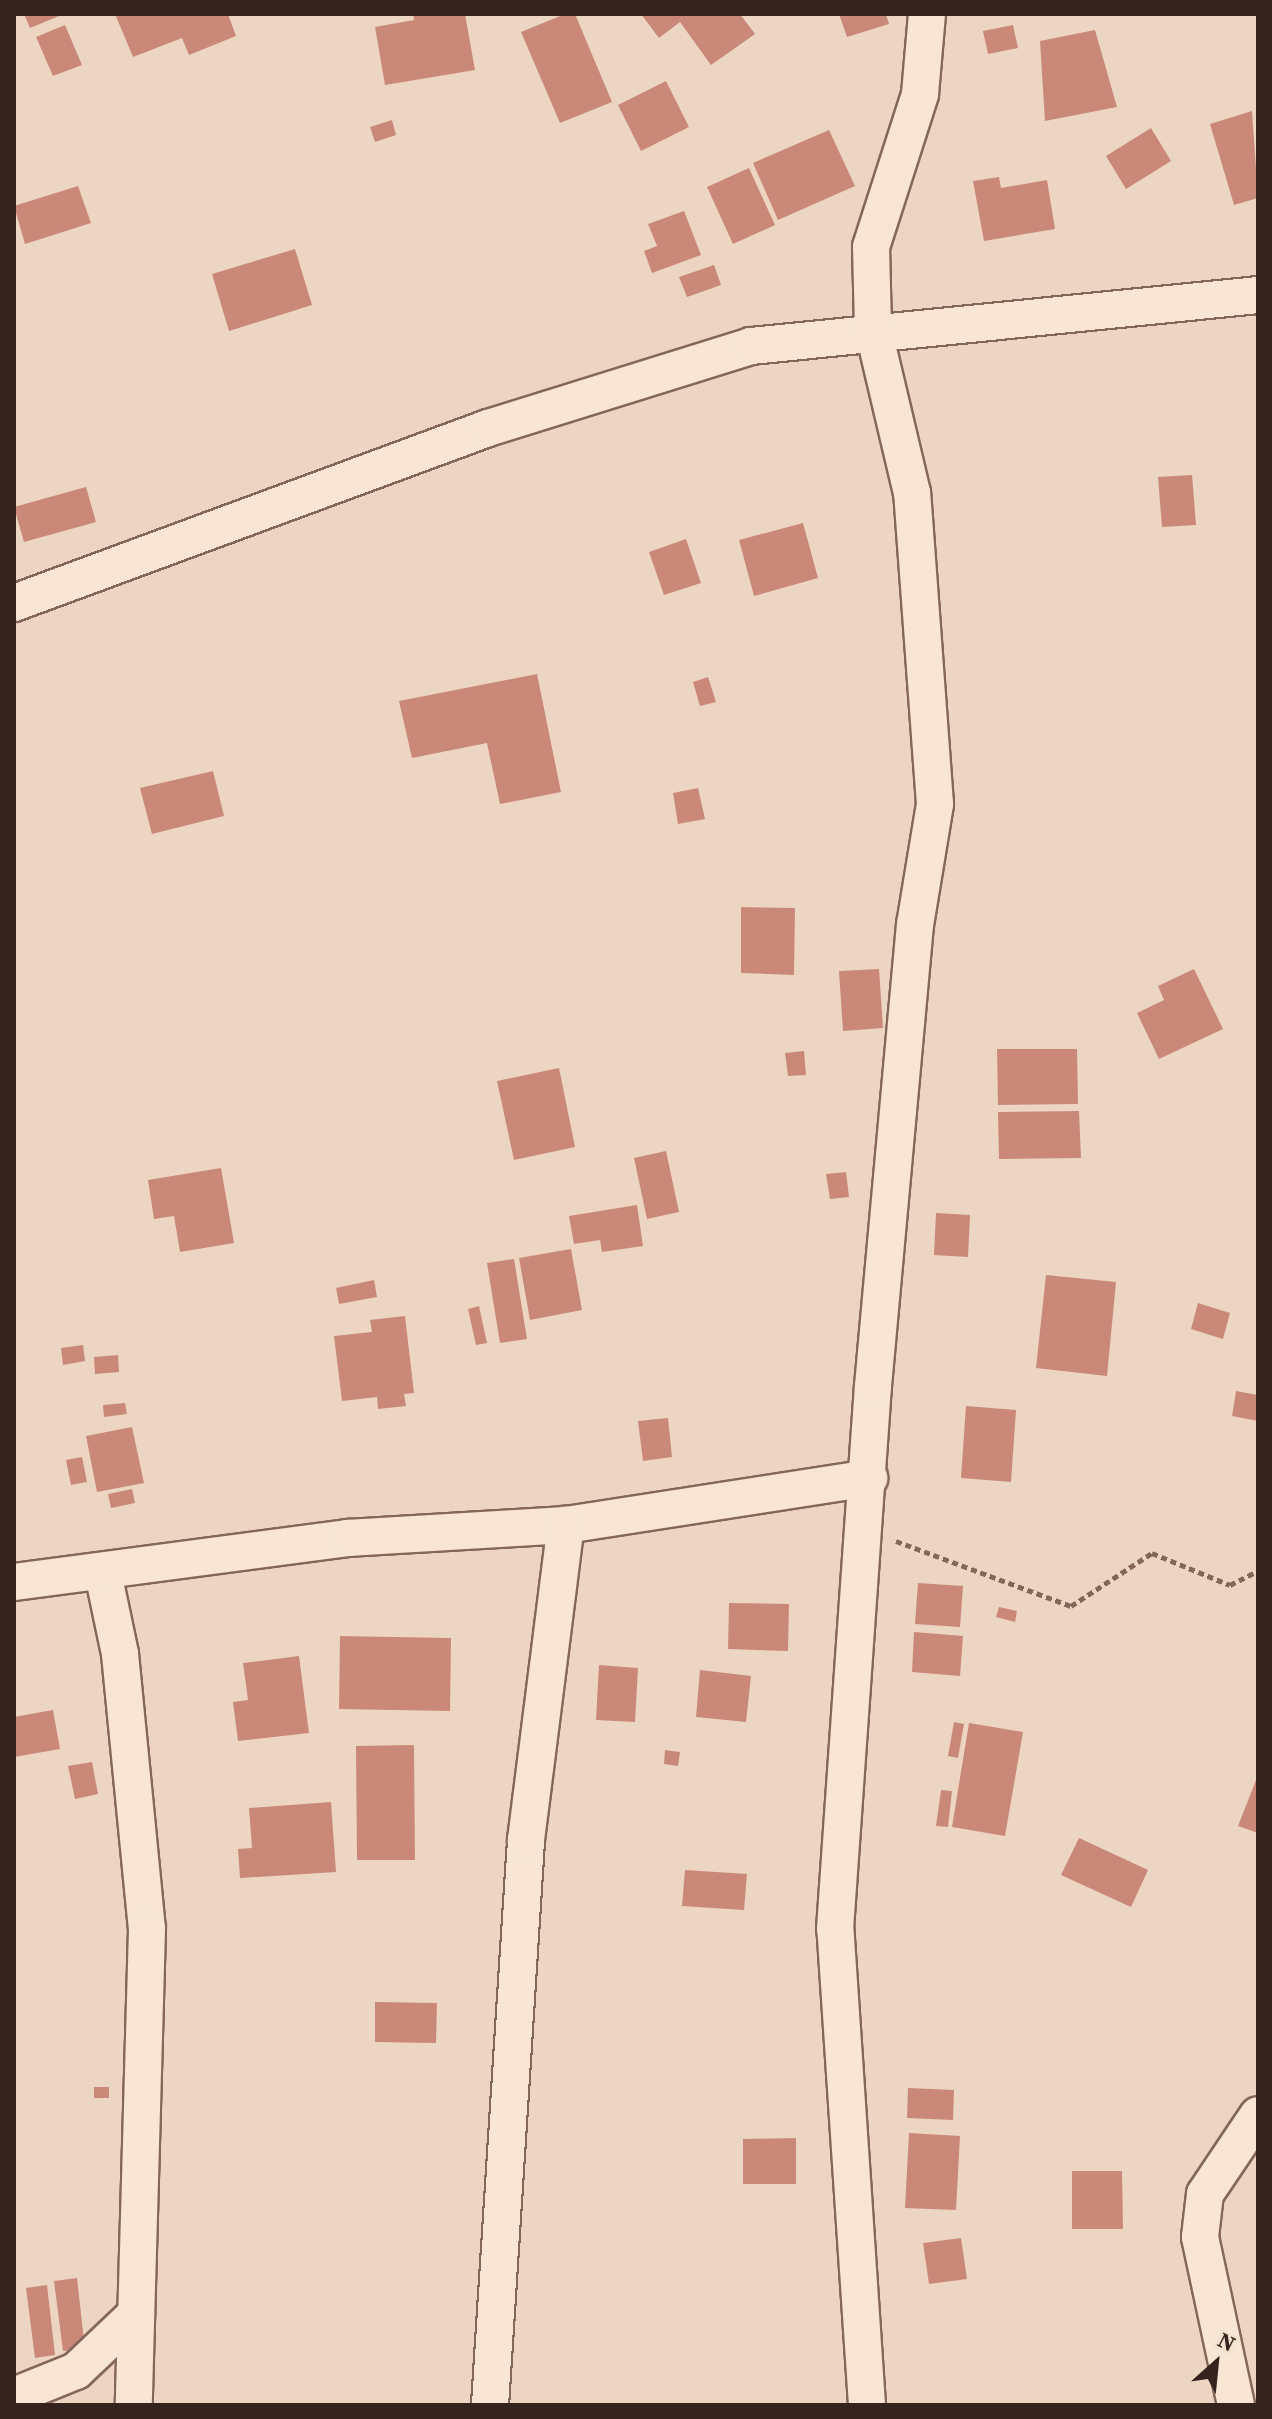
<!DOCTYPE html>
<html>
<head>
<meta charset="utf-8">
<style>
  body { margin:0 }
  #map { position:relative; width:1272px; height:2419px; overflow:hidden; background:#ecd6c1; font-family:"Source Serif 4",serif }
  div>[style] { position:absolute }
  .building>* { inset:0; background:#ca8978 }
  .path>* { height:5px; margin-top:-2.5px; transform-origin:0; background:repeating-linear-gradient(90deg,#856759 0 6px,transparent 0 10px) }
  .roads { filter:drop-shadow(2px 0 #856759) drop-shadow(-2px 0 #856759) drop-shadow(0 2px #856759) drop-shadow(0 -2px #856759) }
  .street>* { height:36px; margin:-18px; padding:0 18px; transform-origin:18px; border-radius:18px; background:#f8e5d4 }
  span { translate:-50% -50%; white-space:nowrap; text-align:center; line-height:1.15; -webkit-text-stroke:6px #f4e2d0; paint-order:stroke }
  .frame { position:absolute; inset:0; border:16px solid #35241d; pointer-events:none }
  .north { position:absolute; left:1176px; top:2323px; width:80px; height:80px; -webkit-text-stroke:6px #f4e2d0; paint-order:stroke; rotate:27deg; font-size:22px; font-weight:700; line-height:32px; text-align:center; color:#35241d }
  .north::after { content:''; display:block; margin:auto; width:28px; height:36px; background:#35241d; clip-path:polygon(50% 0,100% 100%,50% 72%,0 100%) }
</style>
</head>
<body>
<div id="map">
  <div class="building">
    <div style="clip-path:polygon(24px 14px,64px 14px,30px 28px)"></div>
    <div style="clip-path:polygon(115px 14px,228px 14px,236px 36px,189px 55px,182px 38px,133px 57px)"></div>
    <div style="clip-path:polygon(413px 14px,465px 14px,475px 70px,385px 85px,375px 27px,414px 20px)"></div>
    <div style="clip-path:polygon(565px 14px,575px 14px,612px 102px,560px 123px,521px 32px)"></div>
    <div style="clip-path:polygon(641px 14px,740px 14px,755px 34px,711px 65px,680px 22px,659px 38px)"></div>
    <div style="clip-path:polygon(839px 14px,886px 14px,889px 24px,847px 37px)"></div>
    <div style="clip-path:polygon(65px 25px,82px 65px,53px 76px,36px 37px)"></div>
    <div style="clip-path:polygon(1013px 25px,1018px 48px,988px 54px,983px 31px)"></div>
    <div style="clip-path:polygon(1095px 30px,1117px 107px,1045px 121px,1040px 41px)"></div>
    <div style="clip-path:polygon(666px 81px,689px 127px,641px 151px,618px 105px)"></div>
    <div style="clip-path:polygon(1252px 111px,1258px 198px,1234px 205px,1210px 124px)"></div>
    <div style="clip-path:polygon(392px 120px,396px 135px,375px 142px,370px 127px)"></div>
    <div style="clip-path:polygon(1151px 128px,1171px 161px,1126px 189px,1106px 156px)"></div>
    <div style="clip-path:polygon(829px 130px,855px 186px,778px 220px,753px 163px)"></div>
    <div style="clip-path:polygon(749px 168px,775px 225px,733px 244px,707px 187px)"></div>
    <div style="clip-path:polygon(999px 177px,1001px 188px,1047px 180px,1055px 229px,984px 241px,973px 181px)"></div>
    <div style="clip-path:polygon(78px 186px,91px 223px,25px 244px,14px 206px)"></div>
    <div style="clip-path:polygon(684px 211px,701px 255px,652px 273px,644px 251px,657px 246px,648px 224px)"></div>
    <div style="clip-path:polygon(295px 249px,312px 305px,229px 331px,212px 274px)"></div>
    <div style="clip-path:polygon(714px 265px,721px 285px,687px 297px,679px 277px)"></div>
    <div style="clip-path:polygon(1192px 475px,1196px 525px,1162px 527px,1158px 477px)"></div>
    <div style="clip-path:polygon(86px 487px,96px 522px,24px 542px,14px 507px)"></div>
    <div style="clip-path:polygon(803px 523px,818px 578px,754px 596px,739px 540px)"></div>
    <div style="clip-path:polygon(686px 539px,701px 583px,664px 595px,649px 552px)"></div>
    <div style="clip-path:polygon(537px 674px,561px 792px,500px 804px,487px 743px,412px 758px,399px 701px)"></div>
    <div style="clip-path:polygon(708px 677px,716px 702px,700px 706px,693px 682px)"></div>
    <div style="clip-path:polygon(213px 771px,224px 816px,152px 834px,140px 788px)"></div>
    <div style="clip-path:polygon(698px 788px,705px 819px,678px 824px,673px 793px)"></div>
    <div style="clip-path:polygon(741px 907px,795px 908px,794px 975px,741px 973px)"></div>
    <div style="clip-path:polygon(879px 969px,883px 1028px,843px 1031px,839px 971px)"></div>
    <div style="clip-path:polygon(1194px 969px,1223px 1029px,1159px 1059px,1137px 1013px,1164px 1000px,1158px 986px)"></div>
    <div style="clip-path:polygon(997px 1049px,1077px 1049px,1078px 1104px,998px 1105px)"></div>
    <div style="clip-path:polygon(804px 1051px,806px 1075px,788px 1076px,785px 1053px)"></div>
    <div style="clip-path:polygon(559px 1068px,575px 1147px,514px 1160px,497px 1081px)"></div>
    <div style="clip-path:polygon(1079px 1111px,1081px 1158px,999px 1159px,998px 1112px)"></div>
    <div style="clip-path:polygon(666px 1151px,679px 1212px,647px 1219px,634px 1158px)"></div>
    <div style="clip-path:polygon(221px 1168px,234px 1243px,180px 1252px,174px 1216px,154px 1219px,148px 1180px)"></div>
    <div style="clip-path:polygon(846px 1172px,849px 1197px,830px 1199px,826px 1174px)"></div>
    <div style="clip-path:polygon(637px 1205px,643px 1246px,602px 1252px,600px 1240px,574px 1244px,569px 1216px)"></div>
    <div style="clip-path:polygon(936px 1213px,970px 1215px,968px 1257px,934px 1255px)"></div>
    <div style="clip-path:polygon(571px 1249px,582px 1310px,530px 1320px,519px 1258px)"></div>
    <div style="clip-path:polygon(514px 1259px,527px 1339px,500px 1343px,487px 1263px)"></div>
    <div style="clip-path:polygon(1046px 1275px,1116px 1282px,1107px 1376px,1036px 1368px)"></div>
    <div style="clip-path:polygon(374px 1280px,377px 1297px,339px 1304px,336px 1288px)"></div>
    <div style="clip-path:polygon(1198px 1303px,1230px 1313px,1223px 1339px,1191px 1329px)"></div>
    <div style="clip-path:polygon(479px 1306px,487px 1343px,476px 1345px,468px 1309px)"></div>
    <div style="clip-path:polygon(405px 1316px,414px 1393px,404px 1394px,406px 1406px,378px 1409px,377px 1397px,342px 1401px,334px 1336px,372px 1332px,370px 1320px)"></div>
    <div style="clip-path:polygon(83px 1345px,85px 1361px,63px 1365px,61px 1348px)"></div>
    <div style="clip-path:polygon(118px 1355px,119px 1372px,95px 1374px,94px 1357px)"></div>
    <div style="clip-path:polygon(1236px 1391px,1258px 1395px,1258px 1421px,1232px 1416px)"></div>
    <div style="clip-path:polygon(125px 1403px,127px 1414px,104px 1417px,103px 1405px)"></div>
    <div style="clip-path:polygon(966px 1406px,1016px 1410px,1011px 1482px,961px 1478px)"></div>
    <div style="clip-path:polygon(668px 1418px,672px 1457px,643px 1461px,638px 1421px)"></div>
    <div style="clip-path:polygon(132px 1427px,144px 1483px,97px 1492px,86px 1436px)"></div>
    <div style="clip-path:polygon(82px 1457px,87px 1482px,71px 1485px,66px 1460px)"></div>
    <div style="clip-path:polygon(132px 1489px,135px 1503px,111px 1508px,108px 1494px)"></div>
    <div style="clip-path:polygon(918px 1583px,963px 1586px,960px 1627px,915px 1624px)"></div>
    <div style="clip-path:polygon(729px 1603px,789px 1604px,788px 1651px,728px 1649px)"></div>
    <div style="clip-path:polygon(999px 1607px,1017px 1611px,1015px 1622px,996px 1617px)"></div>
    <div style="clip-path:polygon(914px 1632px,963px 1636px,960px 1676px,912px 1672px)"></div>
    <div style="clip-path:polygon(340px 1636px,451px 1638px,450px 1711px,339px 1709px)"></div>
    <div style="clip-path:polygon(299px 1656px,309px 1733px,238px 1741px,233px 1702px,248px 1700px,243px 1663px)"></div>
    <div style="clip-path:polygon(599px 1665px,638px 1668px,635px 1722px,596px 1720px)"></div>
    <div style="clip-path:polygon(700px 1670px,751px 1676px,746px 1722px,696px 1717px)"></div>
    <div style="clip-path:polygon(53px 1710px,60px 1749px,14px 1757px,14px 1717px)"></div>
    <div style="clip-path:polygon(954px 1722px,964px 1724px,958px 1758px,948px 1756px)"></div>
    <div style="clip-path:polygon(969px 1723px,1023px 1732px,1005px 1836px,952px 1827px)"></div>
    <div style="clip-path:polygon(414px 1745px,415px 1860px,357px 1860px,356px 1746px)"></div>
    <div style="clip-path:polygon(665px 1750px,680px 1752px,678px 1766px,664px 1764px)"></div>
    <div style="clip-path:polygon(92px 1762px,98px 1794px,75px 1799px,68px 1766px)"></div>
    <div style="clip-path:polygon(1258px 1775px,1258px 1833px,1238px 1826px)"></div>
    <div style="clip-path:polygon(941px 1790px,952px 1791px,948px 1827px,936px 1826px)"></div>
    <div style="clip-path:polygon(331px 1802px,336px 1872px,240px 1878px,238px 1849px,252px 1848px,249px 1808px)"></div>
    <div style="clip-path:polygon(1079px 1838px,1148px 1870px,1131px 1907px,1061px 1875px)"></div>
    <div style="clip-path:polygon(685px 1870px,747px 1874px,744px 1910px,682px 1906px)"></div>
    <div style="clip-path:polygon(375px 2002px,437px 2003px,436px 2043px,375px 2042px)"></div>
    <div style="clip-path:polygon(94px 2087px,109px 2087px,109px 2098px,94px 2098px)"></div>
    <div style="clip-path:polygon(908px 2088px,954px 2090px,953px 2120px,907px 2118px)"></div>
    <div style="clip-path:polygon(909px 2133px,960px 2136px,956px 2210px,905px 2208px)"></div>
    <div style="clip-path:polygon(796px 2138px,796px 2184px,743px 2184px,743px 2139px)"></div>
    <div style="clip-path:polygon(1072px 2171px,1122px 2171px,1123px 2229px,1072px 2229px)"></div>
    <div style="clip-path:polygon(961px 2238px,967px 2279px,929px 2284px,923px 2243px)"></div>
    <div style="clip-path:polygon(77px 2278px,85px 2349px,63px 2351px,54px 2281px)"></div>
    <div style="clip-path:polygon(47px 2285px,55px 2355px,35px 2358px,26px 2288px)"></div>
  </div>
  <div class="path">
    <div style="left:896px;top:1541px;width:187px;rotate:20.4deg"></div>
    <div style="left:1071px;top:1606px;width:97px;rotate:-33.2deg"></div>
    <div style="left:1152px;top:1553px;width:84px;rotate:22.3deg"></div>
    <div style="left:1230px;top:1585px;width:31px;rotate:-27deg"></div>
  </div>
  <div class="roads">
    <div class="street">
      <div style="left:14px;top:603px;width:505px;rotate:-20.26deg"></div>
      <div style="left:488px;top:428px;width:275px;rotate:-17.3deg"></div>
      <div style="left:751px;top:346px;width:510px;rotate:-5.74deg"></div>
      <div style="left:103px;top:1573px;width:83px;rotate:78.1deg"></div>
      <div style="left:120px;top:1654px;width:276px;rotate:84.4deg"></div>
      <div style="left:147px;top:1929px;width:476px;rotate:91.6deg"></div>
      <div style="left:14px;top:1582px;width:337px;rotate:-7.5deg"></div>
      <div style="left:348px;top:1538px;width:218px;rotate:-3.4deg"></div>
      <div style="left:566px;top:1525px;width:307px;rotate:-8.8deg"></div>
      <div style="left:14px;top:2396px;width:67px;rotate:-22deg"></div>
      <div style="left:76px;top:2371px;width:83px;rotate:-43.5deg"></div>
      <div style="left:490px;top:2405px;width:566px;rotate:-86.35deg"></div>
      <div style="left:526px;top:1840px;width:318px;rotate:-82.8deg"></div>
      <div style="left:867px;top:2405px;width:477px;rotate:-93.8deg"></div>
      <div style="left:835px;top:1929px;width:544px;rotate:-86deg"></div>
      <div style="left:873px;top:1386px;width:463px;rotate:-84.8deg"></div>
      <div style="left:915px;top:925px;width:123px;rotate:-80.6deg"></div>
      <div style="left:935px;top:804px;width:312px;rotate:-94.2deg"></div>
      <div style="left:912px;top:493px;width:170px;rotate:-103.3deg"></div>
      <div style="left:873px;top:328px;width:81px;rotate:-91.4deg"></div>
      <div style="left:871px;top:247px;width:161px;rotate:-72.2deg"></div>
      <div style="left:920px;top:94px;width:80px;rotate:-85deg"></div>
      <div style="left:1236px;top:2405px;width:172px;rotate:-102.1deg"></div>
      <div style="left:1200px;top:2237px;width:43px;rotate:-83.4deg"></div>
      <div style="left:1205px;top:2194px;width:95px;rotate:-56.1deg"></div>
    </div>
  </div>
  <div class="frame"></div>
  <div class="north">N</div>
</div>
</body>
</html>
